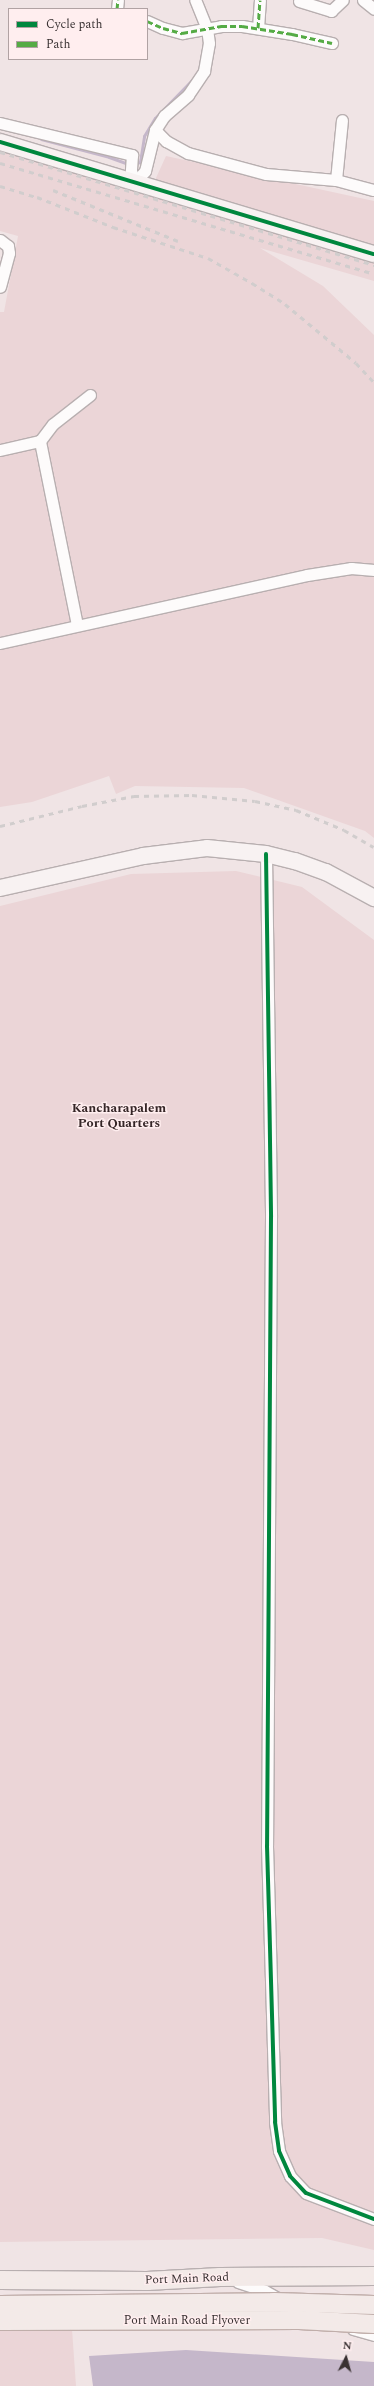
<!DOCTYPE html>
<html>
<head>
<meta charset="utf-8">
<style>
  body { margin:0 }
  #map { position:relative; width:374px; height:2386px; overflow:hidden; background:#f0e4e5; font-family:Spectral,serif }
  div>[style] { position:absolute }
  .built>* { inset:0; background:#ebd5d7 }
  .water>* { inset:0; background:#c5b7ca }
  .stream>* { height:3px; margin:-1.5px; padding:0 1.5px; transform-origin:1.5px; border-radius:1.5px; background:#c5b7ca }
  .roads { filter:drop-shadow(1px 0 #b8afb0) drop-shadow(-1px 0 #b8afb0) drop-shadow(0 1px #b8afb0) drop-shadow(0 -1px #b8afb0) }
  .street>* { height:11px; margin:-5.5px; padding:0 5.5px; transform-origin:5.5px; border-radius:5.5px; background:#fdfbfb }
  .secondary>* { height:16px; margin:-8px; padding:0 8px; transform-origin:8px; border-radius:8px; background:#f8f2f2 }
  .primary>* { height:18px; margin:-9px; padding:0 9px; transform-origin:9px; border-radius:9px; background:#f3eae8 }
  .rail>* { height:3px; margin-top:-1.5px; transform-origin:0; background:repeating-linear-gradient(90deg,#d1cdcd 0 5px,transparent 0 10px) }
  .bridges { filter:drop-shadow(1px 0 #c0aeaa) drop-shadow(-1px 0 #c0aeaa) drop-shadow(0 1px #c0aeaa) drop-shadow(0 -1px #c0aeaa) }
  .primary-bridge>* { height:18px; margin:-9px; padding:0 9px; transform-origin:9px; border-radius:9px; background:#f3eae8 }
  .quiet>* { height:3px; margin-top:-1.5px; transform-origin:0; background:repeating-linear-gradient(90deg,#55ab45 0 6px,transparent 0 9px) }
  .cycleway>* { height:4px; margin:-2px; padding:0 2px; transform-origin:2px; border-radius:2px; background:#00873e }
  span { translate:-50% -50%; white-space:nowrap; text-align:center; line-height:1.15; -webkit-text-stroke:3px #ffeeef; paint-order:stroke }
  .street-label { font-size:12px; color:#393132 }
  .neighbourhood-label { font-size:13px; color:#352627; font-weight:700 }
  .legend { position:absolute; left:8px; top:8px; width:140px; height:52px; box-sizing:border-box; background:#ffeeef; border:1px solid #b0a2a3; margin:0; padding:5px 7px; list-style:none; font-size:12px; color:#393132 }
  .legend li { display:flex; align-items:center; gap:8px; height:20px }
  .legend b { width:20px; border:1px solid #b0a2a3 }
  .north { position:absolute; left:326px; top:2338px; width:40px; height:40px; -webkit-text-stroke:3px #ffeeef; paint-order:stroke; rotate:6deg; font-size:11px; font-weight:700; line-height:16px; text-align:center; color:#393132 }
  .north::after { content:''; display:block; margin:auto; width:14px; height:18px; background:#393132; clip-path:polygon(50% 0,100% 100%,50% 72%,0 100%) }
</style>
</head>
<body>
<div id="map">
  <div class="built">
    <div style="clip-path:polygon(0 148px,156px 194px,156px 178px,166px 156px,374px 201px,374px 281px,260px 248px,323px 286px,374px 335px,374px 838px,365px 831px,244px 788px,135px 786px,116px 794px,109px 776px,32px 802px,0 807px,0 312px,4px 312px,18px 236px,0 231px)"></div>
    <div style="clip-path:polygon(236px 871px,302px 887px,374px 940px,374px 2250px,322px 2238px,0 2242px,0 906px,131px 874px)"></div>
    <div style="clip-path:polygon(72px 2329px,76px 2386px,0 2386px,0 2330px)"></div>
  </div>
  <div class="water">
    <div style="clip-path:polygon(186px 2350px,374px 2362px,374px 2386px,93px 2386px,89px 2356px)"></div>
  </div>
  <div class="stream">
    <div style="left:41px;top:139px;width:70px;rotate:14.8deg"></div>
    <div style="left:109px;top:157px;width:20px;rotate:20deg"></div>
    <div style="left:133px;top:164px;width:7px;rotate:-16deg"></div>
    <div style="left:140px;top:162px;width:26px;rotate:-81deg"></div>
    <div style="left:144px;top:136px;width:21px;rotate:-59deg"></div>
    <div style="left:155px;top:118px;width:56px;rotate:-45.7deg"></div>
  </div>
  <div class="roads">
    <div class="street">
      <div style="left:363px;top:0;width:14px;rotate:39deg"></div>
      <div style="left:299px;top:1px;width:34px;rotate:17deg"></div>
      <div style="left:331px;top:11px;width:16px;rotate:-43deg"></div>
      <div style="left:117px;top:9px;width:9px;rotate:-84deg"></div>
      <div style="left:147px;top:21px;width:17px;rotate:24deg"></div>
      <div style="left:163px;top:28px;width:20px;rotate:15deg"></div>
      <div style="left:182px;top:33px;width:40px;rotate:-10deg"></div>
      <div style="left:221px;top:26px;width:21px"></div>
      <div style="left:242px;top:26px;width:51px;rotate:9.1deg"></div>
      <div style="left:292px;top:34px;width:41px;rotate:12.7deg"></div>
      <div style="left:258px;top:28px;width:28px;rotate:-86deg"></div>
      <div style="left:0;top:123px;width:136px;rotate:13.6deg"></div>
      <div style="left:132px;top:155px;width:16px;rotate:94deg"></div>
      <div style="left:131px;top:171px;width:12px;rotate:70deg"></div>
      <div style="left:135px;top:182px;width:15px;rotate:-48deg"></div>
      <div style="left:145px;top:171px;width:42px;rotate:-76.3deg"></div>
      <div style="left:155px;top:130px;width:17px;rotate:-57deg"></div>
      <div style="left:164px;top:116px;width:32px;rotate:-41deg"></div>
      <div style="left:188px;top:95px;width:29px;rotate:-56deg"></div>
      <div style="left:204px;top:71px;width:28px;rotate:-80deg"></div>
      <div style="left:209px;top:43px;width:14px;rotate:-98deg"></div>
      <div style="left:207px;top:29px;width:31px;rotate:-112deg"></div>
      <div style="left:155px;top:130px;width:16px;rotate:45deg"></div>
      <div style="left:166px;top:141px;width:25px;rotate:29deg"></div>
      <div style="left:188px;top:153px;width:81px;rotate:15.1deg"></div>
      <div style="left:266px;top:174px;width:70px;rotate:4.9deg"></div>
      <div style="left:336px;top:180px;width:39px;rotate:15deg"></div>
      <div style="left:336px;top:180px;width:60px;rotate:-84.3deg"></div>
      <div style="left:0;top:240px;width:10px;rotate:37deg"></div>
      <div style="left:8px;top:246px;width:7px;rotate:82deg"></div>
      <div style="left:9px;top:253px;width:35px;rotate:105deg"></div>
      <div style="left:0;top:450px;width:41px;rotate:-12.7deg"></div>
      <div style="left:77px;top:625px;width:188px;rotate:-101.4deg"></div>
      <div style="left:40px;top:441px;width:21px;rotate:-53deg"></div>
      <div style="left:53px;top:424px;width:47px;rotate:-38.1deg"></div>
      <div style="left:0;top:643px;width:314px;rotate:-12.5deg"></div>
      <div style="left:307px;top:575px;width:45px;rotate:-9deg"></div>
      <div style="left:351px;top:568px;width:23px;rotate:5deg"></div>
      <div style="left:266px;top:854px;width:363px;rotate:89.2deg"></div>
      <div style="left:271px;top:1217px;width:629px;rotate:90.36deg"></div>
      <div style="left:267px;top:1846px;width:276px;rotate:88.3deg"></div>
      <div style="left:275px;top:2122px;width:29px;rotate:82deg"></div>
      <div style="left:279px;top:2151px;width:27px;rotate:66deg"></div>
      <div style="left:290px;top:2176px;width:23px;rotate:47deg"></div>
      <div style="left:306px;top:2193px;width:73px;rotate:20.9deg"></div>
      <div style="left:238px;top:2282px;width:28px;rotate:18deg"></div>
      <div style="left:265px;top:2291px;width:18px;rotate:29deg"></div>
      <div style="left:353px;top:2329px;width:22px;rotate:16deg"></div>
    </div>
    <div class="secondary">
      <div style="left:0;top:142px;width:390px;rotate:16.7deg"></div>
      <div style="left:0;top:888px;width:147px;rotate:-12.6deg"></div>
      <div style="left:143px;top:856px;width:64px;rotate:-7.1deg"></div>
      <div style="left:207px;top:848px;width:59px;rotate:5.8deg"></div>
      <div style="left:266px;top:854px;width:30px;rotate:14deg"></div>
      <div style="left:295px;top:861px;width:33px;rotate:20deg"></div>
      <div style="left:326px;top:872px;width:55px;rotate:28.4deg"></div>
    </div>
    <div class="primary">
      <div style="left:0;top:2280px;width:147px;rotate:0.4deg"></div>
      <div style="left:147px;top:2281px;width:73px;rotate:-3.1deg"></div>
      <div style="left:220px;top:2277px;width:154px;rotate:-0.4deg"></div>
    </div>
  </div>
  <div class="rail">
    <div style="left:0;top:152px;width:391px;rotate:16.8deg"></div>
    <div style="left:0;top:163px;width:390px;rotate:16.5deg"></div>
    <div style="left:0;top:186px;width:39px;rotate:17deg"></div>
    <div style="left:37px;top:197px;width:82px;rotate:21.5deg"></div>
    <div style="left:113px;top:227px;width:100px;rotate:18.1deg"></div>
    <div style="left:208px;top:258px;width:51px;rotate:29.6deg"></div>
    <div style="left:252px;top:283px;width:39px;rotate:32deg"></div>
    <div style="left:285px;top:304px;width:92px;rotate:39.7deg"></div>
    <div style="left:356px;top:363px;width:26px;rotate:47deg"></div>
    <div style="left:53px;top:190px;width:135px;rotate:22.2deg"></div>
    <div style="left:0;top:826px;width:84px;rotate:-13.7deg"></div>
    <div style="left:82px;top:806px;width:53px;rotate:-10.9deg"></div>
    <div style="left:134px;top:796px;width:58px;rotate:-1deg"></div>
    <div style="left:192px;top:795px;width:63px;rotate:5.4deg"></div>
    <div style="left:255px;top:801px;width:42px;rotate:12.4deg"></div>
    <div style="left:296px;top:810px;width:52px;rotate:22.6deg"></div>
    <div style="left:344px;top:830px;width:34px;rotate:30deg"></div>
  </div>
  <div class="bridges">
    <div class="primary-bridge">
      <div style="left:0;top:2305px;width:274px;rotate:-0.6deg"></div>
      <div style="left:274px;top:2302px;width:100px;rotate:1.7deg"></div>
      <div style="left:0;top:2321px;width:299px;rotate:-0.2deg"></div>
      <div style="left:299px;top:2320px;width:75px;rotate:3.1deg"></div>
    </div>
  </div>
  <div class="quiet">
    <div style="left:117px;top:9px;width:9px;rotate:-84deg"></div>
    <div style="left:147px;top:21px;width:17px;rotate:24deg"></div>
    <div style="left:163px;top:28px;width:20px;rotate:15deg"></div>
    <div style="left:182px;top:33px;width:40px;rotate:-10deg"></div>
    <div style="left:221px;top:26px;width:21px"></div>
    <div style="left:242px;top:26px;width:51px;rotate:9.1deg"></div>
    <div style="left:292px;top:34px;width:41px;rotate:12.7deg"></div>
    <div style="left:258px;top:28px;width:28px;rotate:-86deg"></div>
  </div>
  <div class="cycleway">
    <div style="left:0;top:142px;width:390px;rotate:16.7deg"></div>
    <div style="left:266px;top:854px;width:363px;rotate:89.2deg"></div>
    <div style="left:271px;top:1217px;width:629px;rotate:90.36deg"></div>
    <div style="left:267px;top:1846px;width:276px;rotate:88.3deg"></div>
    <div style="left:275px;top:2122px;width:29px;rotate:82deg"></div>
    <div style="left:279px;top:2151px;width:27px;rotate:66deg"></div>
    <div style="left:290px;top:2176px;width:23px;rotate:47deg"></div>
    <div style="left:306px;top:2193px;width:73px;rotate:20.9deg"></div>
  </div>
  <div class="street-label">
    <span style="left:187px;top:2279px;rotate:-2deg">Port Main Road</span>
    <span style="left:187px;top:2321px">Port Main Road Flyover</span>
  </div>
  <div class="neighbourhood-label">
    <span style="left:119px;top:1116px">Kancharapalem<br>Port Quarters</span>
  </div>
  <ul class="legend">
  <li><b style="height:5px;background:#00873e"></b>Cycle path</li>
  <li><b style="height:5px;background:#55ab45"></b>Path</li>
  </ul>
  <div class="north">N</div>
</div>
</body>
</html>
